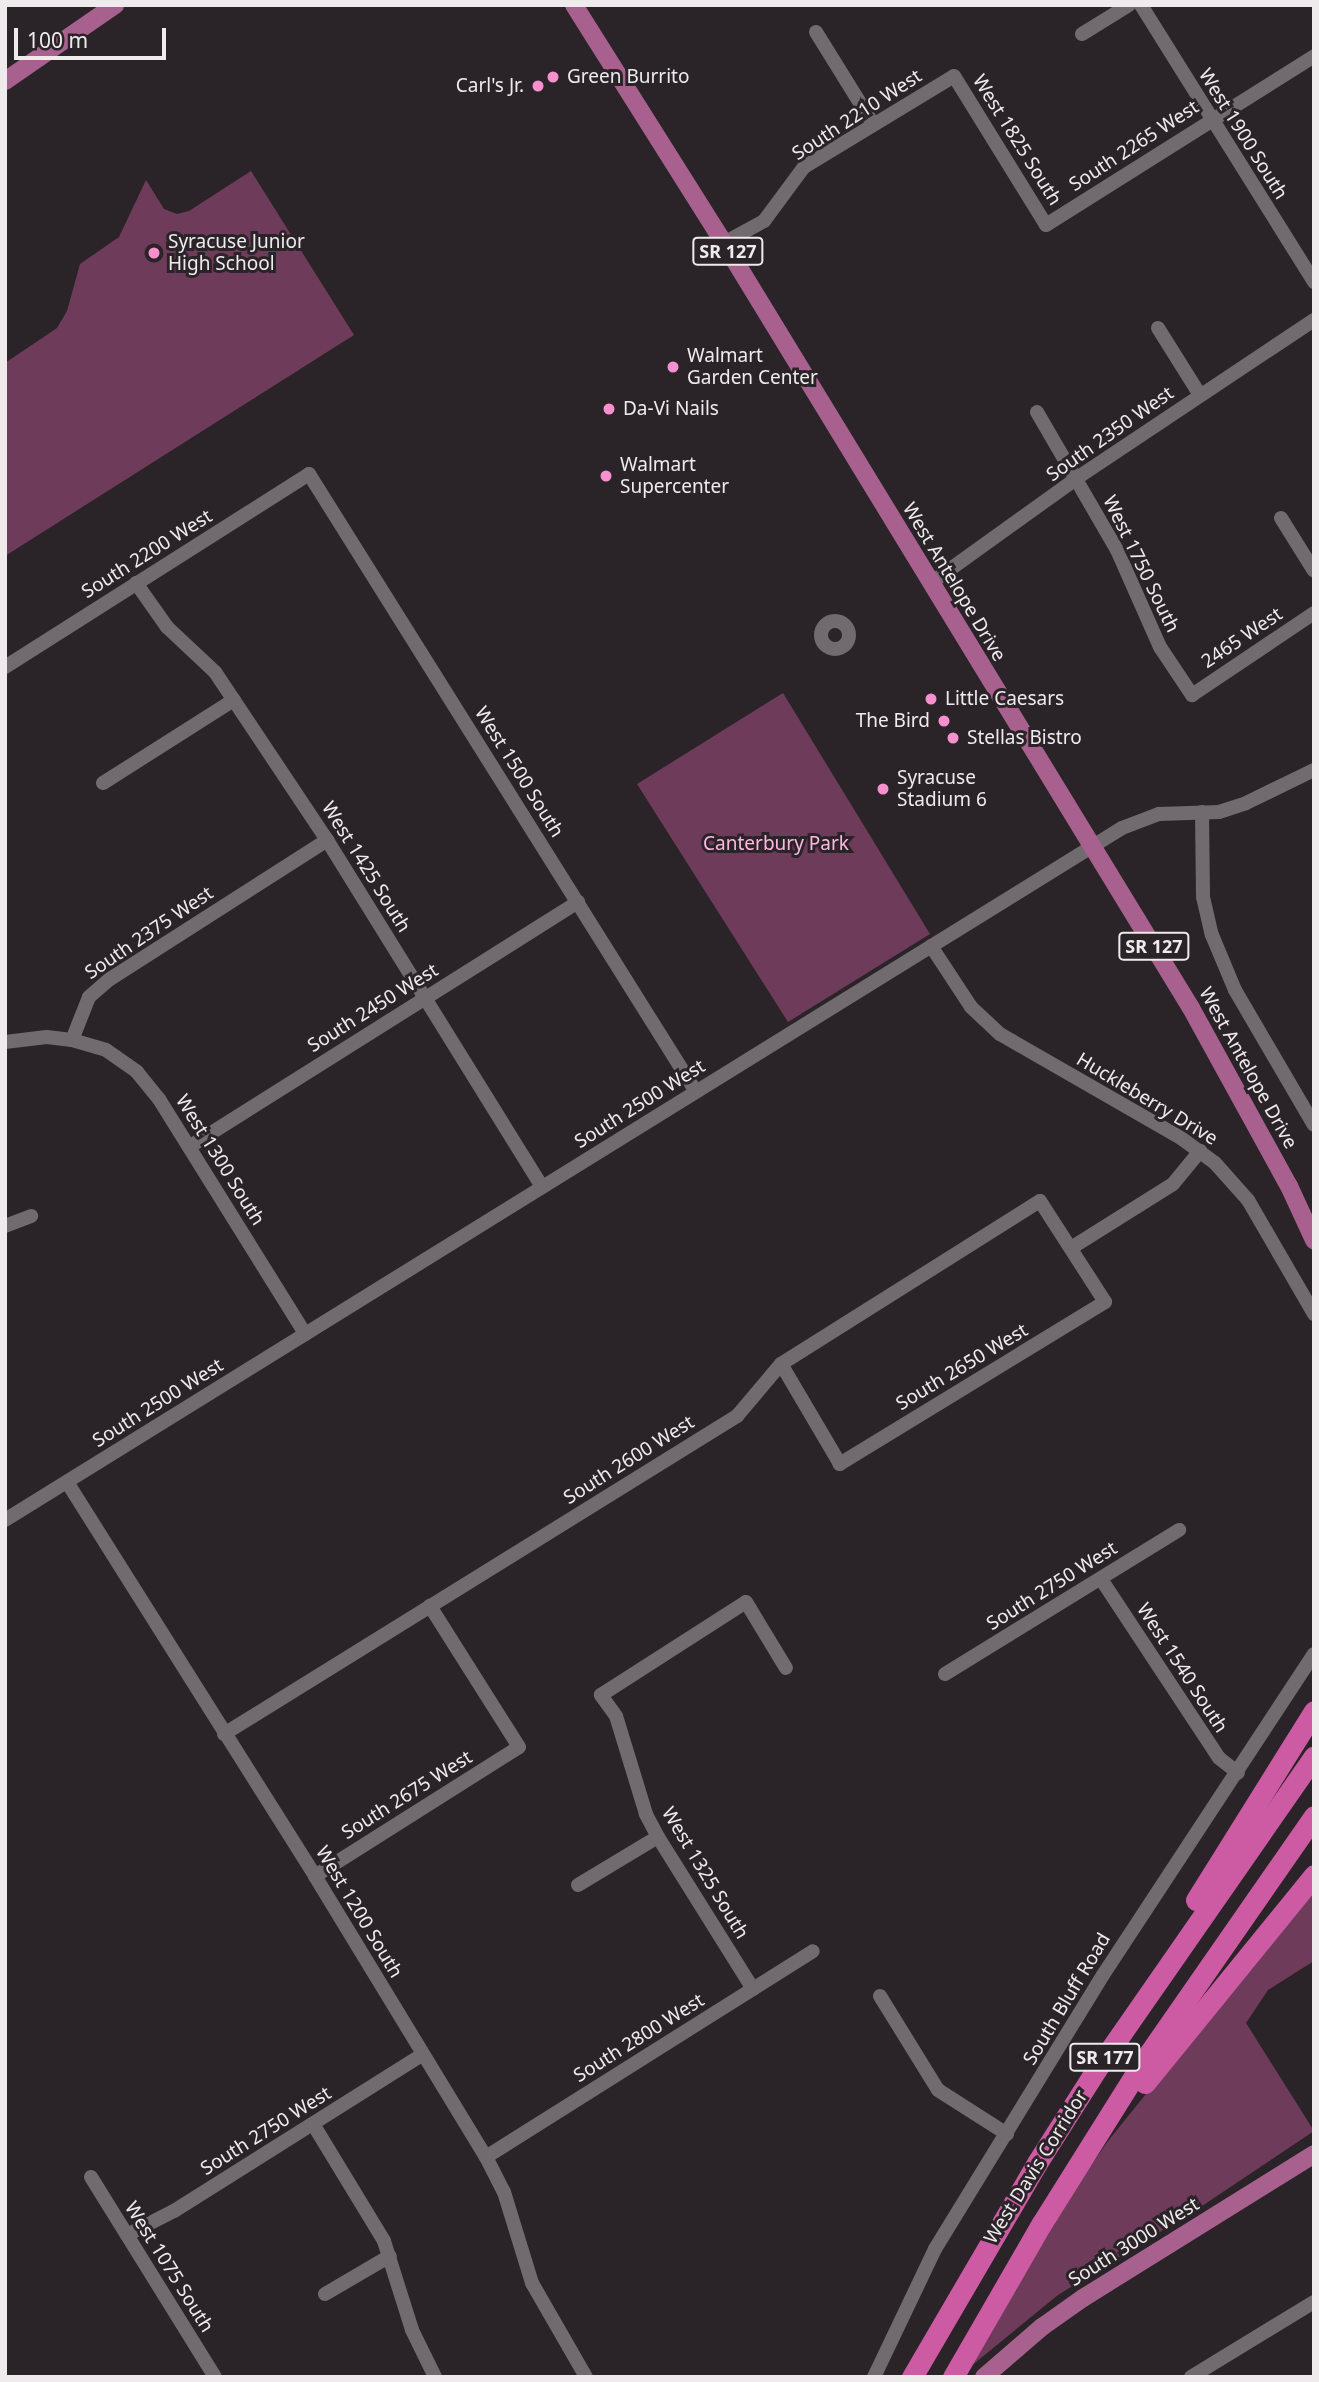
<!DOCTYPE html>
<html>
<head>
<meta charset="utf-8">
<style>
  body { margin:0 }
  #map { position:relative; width:1319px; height:2382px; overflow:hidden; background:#2a2428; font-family:"Noto Sans",sans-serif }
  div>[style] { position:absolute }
  .green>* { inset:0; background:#6f3b5b }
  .minor>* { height:14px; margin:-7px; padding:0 7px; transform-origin:7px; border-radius:7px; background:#716a6e }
  .minor>.ring { margin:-7px; padding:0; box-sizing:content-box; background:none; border:14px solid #716a6e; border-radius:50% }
  .major>* { height:18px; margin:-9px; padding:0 9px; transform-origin:9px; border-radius:9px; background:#a8618e }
  .highway>* { height:21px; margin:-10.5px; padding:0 10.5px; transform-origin:10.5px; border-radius:10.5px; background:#cd5ba4 }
  .dots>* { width:19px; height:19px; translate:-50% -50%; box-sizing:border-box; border:4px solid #2a2428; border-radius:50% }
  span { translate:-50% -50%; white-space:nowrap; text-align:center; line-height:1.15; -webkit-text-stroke:6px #2a2428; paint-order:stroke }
  .shield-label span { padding:2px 5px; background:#2a2428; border:2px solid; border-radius:5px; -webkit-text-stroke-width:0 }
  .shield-label { font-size:18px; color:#efebed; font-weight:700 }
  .poi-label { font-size:19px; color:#efebed }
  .left { translate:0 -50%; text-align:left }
  .right { translate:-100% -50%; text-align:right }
  .street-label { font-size:19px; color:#efebed }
  .park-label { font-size:19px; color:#fcb8e0 }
  .frame { position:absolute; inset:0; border:7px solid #efebed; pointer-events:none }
  .scale { position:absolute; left:14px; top:28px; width:152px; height:32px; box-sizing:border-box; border:4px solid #efebed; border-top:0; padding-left:9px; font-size:21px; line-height:24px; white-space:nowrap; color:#efebed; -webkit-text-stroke:5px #2a2428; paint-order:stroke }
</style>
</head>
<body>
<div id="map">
  <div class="green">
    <div style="clip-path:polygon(251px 171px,354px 335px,5px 556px,5px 363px,57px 328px,67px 311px,80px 264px,119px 237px,146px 180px,164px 209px,177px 214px,189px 211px)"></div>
    <div style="clip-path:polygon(783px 693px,930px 934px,788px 1022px,637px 784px)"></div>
    <div style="clip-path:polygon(1314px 1886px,1314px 1961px,1268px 1990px,1246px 2023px,1314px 2131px,1205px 2204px,1058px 2295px,970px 2367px,1074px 2190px,1108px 2141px)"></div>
  </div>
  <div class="minor">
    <div style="left:1141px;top:5px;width:327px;rotate:58deg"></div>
    <div style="left:816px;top:32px;width:108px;rotate:58.2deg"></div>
    <div style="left:1082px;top:34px;width:55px;rotate:-31.7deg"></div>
    <div style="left:724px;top:243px;width:46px;rotate:-28.8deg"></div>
    <div style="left:764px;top:221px;width:67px;rotate:-53.5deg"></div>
    <div style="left:804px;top:167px;width:175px;rotate:-31.2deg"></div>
    <div style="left:954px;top:76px;width:175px;rotate:58.3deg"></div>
    <div style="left:1046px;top:225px;width:317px;rotate:-32.2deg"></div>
    <div style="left:1158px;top:328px;width:79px;rotate:57.9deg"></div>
    <div style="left:1037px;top:412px;width:160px;rotate:59.9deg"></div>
    <div style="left:1117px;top:550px;width:106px;rotate:66.1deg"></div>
    <div style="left:1160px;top:647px;width:58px;rotate:56.3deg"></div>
    <div style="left:1192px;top:695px;width:147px;rotate:-33.9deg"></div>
    <div style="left:1281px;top:518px;width:62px;rotate:58.1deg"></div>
    <div style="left:136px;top:583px;width:54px;rotate:54.8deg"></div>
    <div style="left:167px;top:627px;width:66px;rotate:43.2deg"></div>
    <div style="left:215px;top:672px;width:202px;rotate:56.3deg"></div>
    <div style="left:327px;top:840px;width:408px;rotate:58.2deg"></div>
    <div style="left:931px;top:583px;width:180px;rotate:-35.7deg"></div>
    <div style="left:1077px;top:478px;width:285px;rotate:-33.7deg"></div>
    <div class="ring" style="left:821px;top:621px;width:14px;height:14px"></div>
    <div style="left:5px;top:667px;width:360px;rotate:-32.4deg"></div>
    <div style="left:309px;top:474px;width:729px;rotate:57.94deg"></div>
    <div style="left:103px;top:783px;width:155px;rotate:-32.4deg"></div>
    <div style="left:1202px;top:812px;width:85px;rotate:89.3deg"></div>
    <div style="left:1203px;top:897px;width:39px;rotate:77deg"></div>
    <div style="left:1212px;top:935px;width:60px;rotate:67.3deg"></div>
    <div style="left:1235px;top:990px;width:156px;rotate:59.7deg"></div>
    <div style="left:931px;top:946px;width:73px;rotate:56.7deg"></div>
    <div style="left:971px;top:1007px;width:40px;rotate:43deg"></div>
    <div style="left:1000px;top:1034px;width:209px;rotate:29.9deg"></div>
    <div style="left:1181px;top:1138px;width:42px;rotate:36.3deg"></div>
    <div style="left:1215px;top:1163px;width:50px;rotate:48.3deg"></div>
    <div style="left:1248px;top:1200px;width:132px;rotate:59.9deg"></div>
    <div style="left:72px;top:1040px;width:46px;rotate:-68.4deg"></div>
    <div style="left:89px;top:997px;width:28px;rotate:-41deg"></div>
    <div style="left:110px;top:979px;width:258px;rotate:-32.6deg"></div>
    <div style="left:5px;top:1042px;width:42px;rotate:-6.8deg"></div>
    <div style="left:47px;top:1037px;width:25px;rotate:7deg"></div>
    <div style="left:72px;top:1040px;width:35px;rotate:16deg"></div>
    <div style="left:106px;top:1050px;width:38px;rotate:35deg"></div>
    <div style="left:137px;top:1072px;width:35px;rotate:51deg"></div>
    <div style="left:159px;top:1099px;width:277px;rotate:58.1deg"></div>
    <div style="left:189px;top:1147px;width:460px;rotate:-32.2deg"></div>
    <div style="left:5px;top:1226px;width:28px;rotate:-21deg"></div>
    <div style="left:1071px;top:1248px;width:120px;rotate:-32.1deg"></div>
    <div style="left:1173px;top:1184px;width:43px;rotate:-50.7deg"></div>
    <div style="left:67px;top:1482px;width:466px;rotate:57.8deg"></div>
    <div style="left:315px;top:1876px;width:329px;rotate:58.7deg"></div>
    <div style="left:486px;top:2157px;width:39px;rotate:63deg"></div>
    <div style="left:504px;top:2192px;width:95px;rotate:72.9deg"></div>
    <div style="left:532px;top:2283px;width:108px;rotate:60.1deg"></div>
    <div style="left:5px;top:1520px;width:1314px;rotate:-31.78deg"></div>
    <div style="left:1122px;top:828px;width:40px;rotate:-21deg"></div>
    <div style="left:1159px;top:814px;width:60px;rotate:-1.9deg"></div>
    <div style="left:1219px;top:812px;width:28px;rotate:-18deg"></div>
    <div style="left:1246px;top:803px;width:76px;rotate:-25.9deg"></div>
    <div style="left:1101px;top:1579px;width:214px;rotate:56.6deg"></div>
    <div style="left:1219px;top:1758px;width:24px;rotate:38deg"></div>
    <div style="left:945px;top:1674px;width:275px;rotate:-31.6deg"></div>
    <div style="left:224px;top:1734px;width:604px;rotate:-31.79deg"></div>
    <div style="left:737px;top:1416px;width:68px;rotate:-49.8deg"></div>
    <div style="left:781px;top:1364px;width:306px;rotate:-32.2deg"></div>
    <div style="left:1040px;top:1201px;width:120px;rotate:57.2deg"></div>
    <div style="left:1105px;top:1302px;width:311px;rotate:148.6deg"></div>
    <div style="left:840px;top:1464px;width:116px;rotate:-120.5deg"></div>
    <div style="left:315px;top:1876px;width:241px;rotate:-32.3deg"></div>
    <div style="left:519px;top:1747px;width:167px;rotate:-122.3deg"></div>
    <div style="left:578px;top:1885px;width:93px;rotate:-31deg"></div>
    <div style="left:753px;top:1989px;width:179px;rotate:-122deg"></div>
    <div style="left:658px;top:1837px;width:26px;rotate:-118deg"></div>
    <div style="left:646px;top:1814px;width:102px;rotate:-107deg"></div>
    <div style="left:616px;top:1716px;width:26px;rotate:-126deg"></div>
    <div style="left:601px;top:1695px;width:172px;rotate:-32.7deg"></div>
    <div style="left:746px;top:1602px;width:77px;rotate:58.8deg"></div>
    <div style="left:880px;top:1996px;width:110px;rotate:58.3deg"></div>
    <div style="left:938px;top:2090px;width:82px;rotate:32.5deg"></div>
    <div style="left:313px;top:2124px;width:137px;rotate:58.7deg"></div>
    <div style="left:384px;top:2241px;width:93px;rotate:72.5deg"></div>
    <div style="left:412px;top:2330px;width:52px;rotate:63.9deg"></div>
    <div style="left:486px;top:2157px;width:386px;rotate:-32.2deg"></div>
    <div style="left:91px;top:2177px;width:235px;rotate:58.2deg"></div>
    <div style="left:127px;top:2235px;width:53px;rotate:-27.1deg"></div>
    <div style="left:174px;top:2211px;width:293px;rotate:-32.2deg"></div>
    <div style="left:325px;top:2294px;width:75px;rotate:-30.3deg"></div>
    <div style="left:874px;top:2377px;width:142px;rotate:-64.5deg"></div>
    <div style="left:935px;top:2249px;width:321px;rotate:-58.5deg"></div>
    <div style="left:1103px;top:1975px;width:384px;rotate:-56.7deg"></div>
    <div style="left:1191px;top:2377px;width:144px;rotate:-31.4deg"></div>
  </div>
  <div class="major">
    <div style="left:574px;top:5px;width:281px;rotate:57.8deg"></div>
    <div style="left:724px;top:243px;width:896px;rotate:58.6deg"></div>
    <div style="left:1191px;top:1008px;width:203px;rotate:61.2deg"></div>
    <div style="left:1289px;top:1186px;width:60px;rotate:65.2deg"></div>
    <div style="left:5px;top:81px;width:134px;rotate:-34.6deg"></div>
    <div style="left:984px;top:2377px;width:77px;rotate:-40.8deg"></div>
    <div style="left:1042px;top:2327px;width:50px;rotate:-35.3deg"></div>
    <div style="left:1083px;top:2298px;width:272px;rotate:-31.9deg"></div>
  </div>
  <div class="highway">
    <div style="left:1196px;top:1900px;width:223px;rotate:-58deg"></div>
    <div style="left:1145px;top:2083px;width:268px;rotate:-50.9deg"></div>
    <div style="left:912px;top:2377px;width:248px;rotate:-59.7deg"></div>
    <div style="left:1037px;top:2163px;width:110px;rotate:-57.6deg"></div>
    <div style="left:1096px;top:2070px;width:382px;rotate:-55.2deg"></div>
    <div style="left:953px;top:2377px;width:178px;rotate:-60deg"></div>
    <div style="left:1042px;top:2223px;width:186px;rotate:-57.9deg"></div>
    <div style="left:1141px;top:2065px;width:303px;rotate:-55.2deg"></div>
  </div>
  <div class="dots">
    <div style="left:553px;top:77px;background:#f790ce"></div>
    <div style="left:538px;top:86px;background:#f790ce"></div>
    <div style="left:154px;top:253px;background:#f790ce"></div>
    <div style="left:673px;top:367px;background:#f790ce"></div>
    <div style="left:609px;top:409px;background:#f790ce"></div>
    <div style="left:606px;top:476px;background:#f790ce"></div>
    <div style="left:931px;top:699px;background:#f790ce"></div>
    <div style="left:944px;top:721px;background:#f790ce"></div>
    <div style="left:953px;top:738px;background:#f790ce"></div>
    <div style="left:883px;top:789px;background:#f790ce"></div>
  </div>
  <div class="shield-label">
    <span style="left:728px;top:251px">SR 127</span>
    <span style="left:1154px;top:946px">SR 127</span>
    <span style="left:1105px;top:2057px">SR 177</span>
  </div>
  <div class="poi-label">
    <span class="left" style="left:567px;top:77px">Green Burrito</span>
    <span class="right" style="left:524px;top:86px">Carl's Jr.</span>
    <span class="left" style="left:168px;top:253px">Syracuse Junior<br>High School</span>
    <span class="left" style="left:687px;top:367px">Walmart<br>Garden Center</span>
    <span class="left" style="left:623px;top:409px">Da-Vi Nails</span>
    <span class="left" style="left:620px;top:476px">Walmart<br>Supercenter</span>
    <span class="left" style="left:945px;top:699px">Little Caesars</span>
    <span class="right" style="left:930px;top:721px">The Bird</span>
    <span class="left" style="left:967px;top:738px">Stellas Bistro</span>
    <span class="left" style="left:897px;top:789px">Syracuse<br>Stadium 6</span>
  </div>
  <div class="street-label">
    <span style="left:857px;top:115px;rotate:-33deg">South 2210 West</span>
    <span style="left:1243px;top:134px;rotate:58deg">West 1900 South</span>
    <span style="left:1017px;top:140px;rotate:58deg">West 1825 South</span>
    <span style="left:1134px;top:146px;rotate:-33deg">South 2265 West</span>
    <span style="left:1110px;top:434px;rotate:-35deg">South 2350 West</span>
    <span style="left:147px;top:554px;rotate:-32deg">South 2200 West</span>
    <span style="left:1141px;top:564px;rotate:64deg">West 1750 South</span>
    <span style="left:954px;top:582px;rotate:59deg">West Antelope Drive</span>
    <span style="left:1242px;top:638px;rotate:-34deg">2465 West</span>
    <span style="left:519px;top:772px;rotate:58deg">West 1500 South</span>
    <span style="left:366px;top:867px;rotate:58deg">West 1425 South</span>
    <span style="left:149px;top:933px;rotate:-34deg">South 2375 West</span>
    <span style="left:373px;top:1008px;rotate:-32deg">South 2450 West</span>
    <span style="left:1248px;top:1068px;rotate:61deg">West Antelope Drive</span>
    <span style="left:1147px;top:1099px;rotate:31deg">Huckleberry Drive</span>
    <span style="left:640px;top:1104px;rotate:-32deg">South 2500 West</span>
    <span style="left:220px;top:1160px;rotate:58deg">West 1300 South</span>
    <span style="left:962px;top:1367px;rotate:-31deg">South 2650 West</span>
    <span style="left:158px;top:1403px;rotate:-32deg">South 2500 West</span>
    <span style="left:629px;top:1460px;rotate:-32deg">South 2600 West</span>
    <span style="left:1052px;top:1586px;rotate:-32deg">South 2750 West</span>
    <span style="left:1182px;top:1668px;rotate:57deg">West 1540 South</span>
    <span style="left:407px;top:1795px;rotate:-32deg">South 2675 West</span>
    <span style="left:705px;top:1873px;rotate:59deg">West 1325 South</span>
    <span style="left:359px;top:1912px;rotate:59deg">West 1200 South</span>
    <span style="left:1067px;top:1999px;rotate:-59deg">South Bluff Road</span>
    <span style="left:639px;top:2038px;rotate:-32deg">South 2800 West</span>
    <span style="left:266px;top:2131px;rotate:-32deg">South 2750 West</span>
    <span style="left:1036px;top:2167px;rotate:-58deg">West Davis Corridor</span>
    <span style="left:1134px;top:2242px;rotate:-32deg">South 3000 West</span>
    <span style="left:169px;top:2267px;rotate:58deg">West 1075 South</span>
  </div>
  <div class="park-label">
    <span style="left:776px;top:844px">Canterbury Park</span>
  </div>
  <div class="frame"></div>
  <div class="scale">100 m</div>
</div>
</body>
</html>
